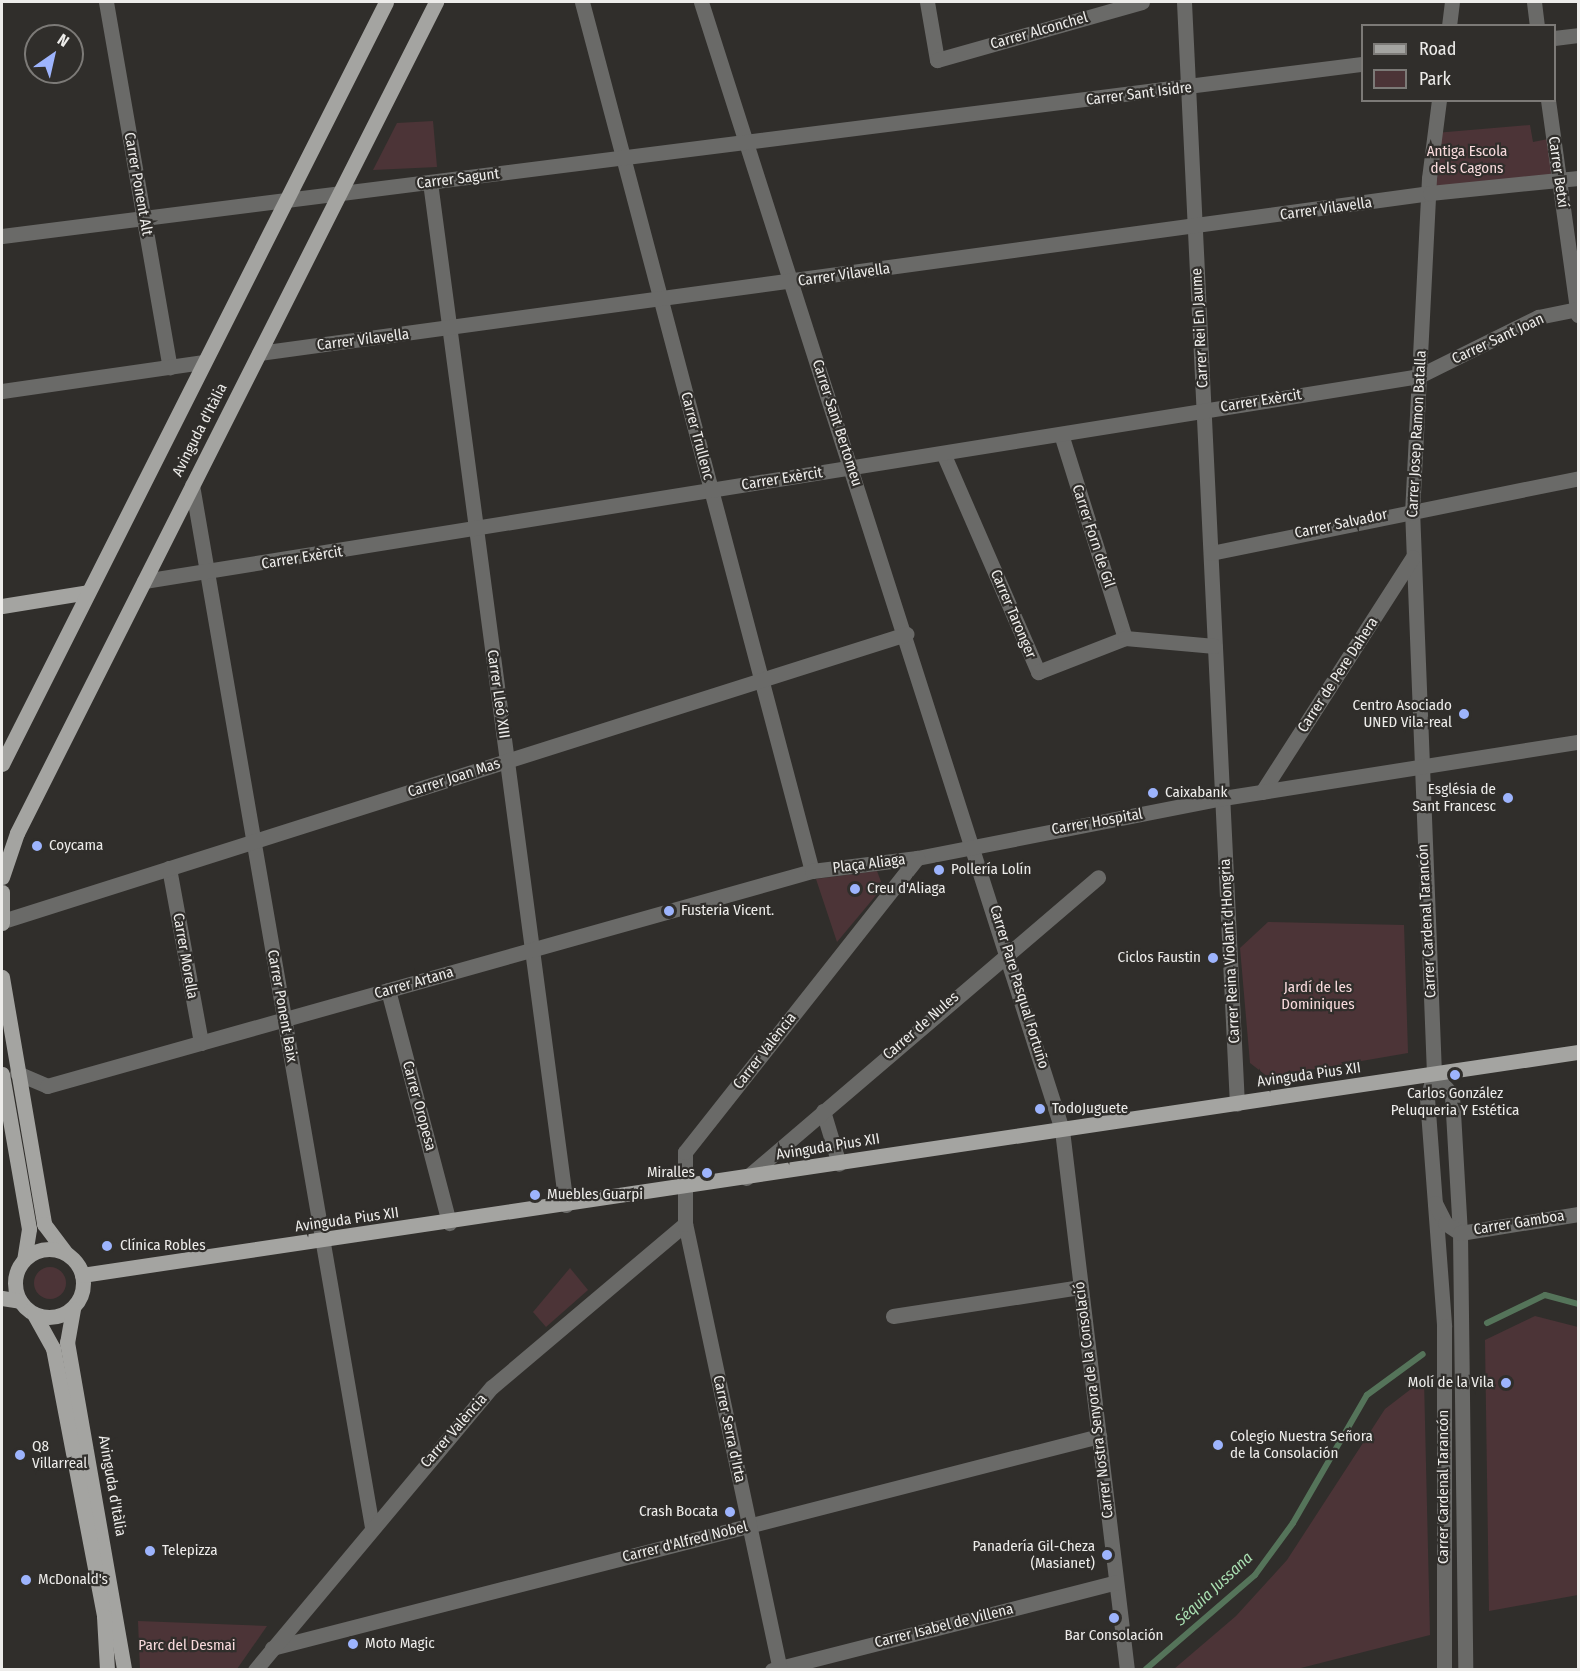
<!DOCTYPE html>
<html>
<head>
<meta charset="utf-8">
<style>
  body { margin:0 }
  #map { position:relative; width:1580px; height:1671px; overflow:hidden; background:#302e2b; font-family:"Fira Sans Condensed",sans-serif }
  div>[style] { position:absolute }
  .green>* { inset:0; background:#4c3437 }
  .round { border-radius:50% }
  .stream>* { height:6px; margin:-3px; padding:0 3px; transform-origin:3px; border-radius:3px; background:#55745a }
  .minor>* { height:15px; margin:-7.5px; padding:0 7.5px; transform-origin:7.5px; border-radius:7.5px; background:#6a6a68 }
  .major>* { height:15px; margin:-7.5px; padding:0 7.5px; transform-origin:7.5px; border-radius:7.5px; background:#a4a4a1 }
  .major>.ring { margin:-7.5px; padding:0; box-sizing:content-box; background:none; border:15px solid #a4a4a1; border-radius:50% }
  .dots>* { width:16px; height:16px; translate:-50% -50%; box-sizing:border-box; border:3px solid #302e2b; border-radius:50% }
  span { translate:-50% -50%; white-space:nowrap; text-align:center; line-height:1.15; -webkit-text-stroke:4.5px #302e2b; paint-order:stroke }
  .street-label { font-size:15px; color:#edecea }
  .park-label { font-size:15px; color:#f8dadc }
  .poi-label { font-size:15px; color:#edecea }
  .right { translate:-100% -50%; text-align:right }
  .left { translate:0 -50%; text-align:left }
  .water-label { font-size:16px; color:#a9dfb1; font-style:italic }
  .frame { position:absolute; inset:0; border:3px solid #edecea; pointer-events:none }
  .legend { position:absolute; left:1361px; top:24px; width:195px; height:78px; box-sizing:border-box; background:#302e2b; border:2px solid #7c7a77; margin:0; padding:8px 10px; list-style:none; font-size:18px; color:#edecea }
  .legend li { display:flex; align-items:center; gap:12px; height:30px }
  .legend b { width:30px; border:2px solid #7c7a77 }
  .north { position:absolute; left:24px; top:24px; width:60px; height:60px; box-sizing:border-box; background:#302e2b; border:2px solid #7c7a77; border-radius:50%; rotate:34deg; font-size:16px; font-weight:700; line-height:24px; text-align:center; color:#edecea }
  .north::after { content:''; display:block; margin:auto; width:21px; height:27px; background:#9db4fd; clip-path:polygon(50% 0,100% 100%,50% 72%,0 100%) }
</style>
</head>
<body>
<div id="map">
  <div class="green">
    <div style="clip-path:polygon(433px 121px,437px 167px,373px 170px,397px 123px)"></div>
    <div style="clip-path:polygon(1530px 125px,1533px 142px,1553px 138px,1559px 181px,1430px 193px,1435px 133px)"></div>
    <div style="clip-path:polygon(877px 871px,883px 887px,837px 942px,816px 879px)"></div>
    <div style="clip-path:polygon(1268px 922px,1404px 925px,1408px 1053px,1268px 1077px,1250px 1063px,1240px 948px)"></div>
    <div class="round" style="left:34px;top:1267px;width:32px;height:32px"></div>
    <div style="clip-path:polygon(570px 1268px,588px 1290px,546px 1327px,533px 1312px)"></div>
    <div style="clip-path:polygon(1535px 1316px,1578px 1327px,1578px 1595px,1489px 1611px,1485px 1340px)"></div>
    <div style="clip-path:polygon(1424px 1379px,1430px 1635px,1297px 1669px,1174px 1669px,1236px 1616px,1287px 1560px,1385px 1409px)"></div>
    <div style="clip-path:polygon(138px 1621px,267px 1626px,237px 1669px,140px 1670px)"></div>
  </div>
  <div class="stream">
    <div style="left:1487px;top:1323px;width:64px;rotate:-25.8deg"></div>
    <div style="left:1545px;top:1295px;width:34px;rotate:15deg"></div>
    <div style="left:1146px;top:1669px;width:144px;rotate:-40.8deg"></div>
    <div style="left:1255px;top:1575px;width:64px;rotate:-53.8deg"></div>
    <div style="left:1293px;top:1523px;width:148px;rotate:-60deg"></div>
    <div style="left:1367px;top:1395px;width:69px;rotate:-36.2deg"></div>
  </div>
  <div class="minor">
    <div style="left:106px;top:2px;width:371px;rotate:80.1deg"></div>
    <div style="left:582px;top:2px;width:899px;rotate:75.18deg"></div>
    <div style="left:701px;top:2px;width:1184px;rotate:72.25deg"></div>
    <div style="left:1062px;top:1130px;width:544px;rotate:83.14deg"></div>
    <div style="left:927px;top:2px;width:59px;rotate:80.2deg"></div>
    <div style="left:937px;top:60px;width:213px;rotate:-15.8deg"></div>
    <div style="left:1184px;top:2px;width:1103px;rotate:87.25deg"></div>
    <div style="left:1534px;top:2px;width:24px;rotate:83deg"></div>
    <div style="left:1449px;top:26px;width:24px;rotate:-83deg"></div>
    <div style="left:1554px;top:38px;width:24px;rotate:-7deg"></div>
    <div style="left:1439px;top:100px;width:79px;rotate:97.3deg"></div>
    <div style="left:1429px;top:178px;width:331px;rotate:92.9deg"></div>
    <div style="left:1412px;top:509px;width:565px;rotate:87.77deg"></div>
    <div style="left:1434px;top:1074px;width:25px;rotate:106deg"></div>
    <div style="left:1427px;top:1098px;width:229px;rotate:85.7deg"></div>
    <div style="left:1444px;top:1326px;width:344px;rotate:90deg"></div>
    <div style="left:1548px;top:100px;width:217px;rotate:82.1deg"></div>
    <div style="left:430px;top:182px;width:1032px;rotate:82.43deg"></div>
    <div style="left:2px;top:236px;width:1371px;rotate:-7.21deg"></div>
    <div style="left:259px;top:353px;width:1182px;rotate:-7.78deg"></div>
    <div style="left:1430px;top:193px;width:149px;rotate:-5.8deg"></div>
    <div style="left:2px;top:391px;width:204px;rotate:-8.2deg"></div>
    <div style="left:1061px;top:434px;width:214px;rotate:72.6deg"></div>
    <div style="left:943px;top:453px;width:239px;rotate:66.5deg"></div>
    <div style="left:1038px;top:672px;width:93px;rotate:-21.3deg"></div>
    <div style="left:1125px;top:638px;width:90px;rotate:5.1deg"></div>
    <div style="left:192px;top:485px;width:1057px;rotate:80.2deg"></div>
    <div style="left:1211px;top:553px;width:375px;rotate:-11.5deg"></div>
    <div style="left:144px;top:581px;width:1291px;rotate:-9.13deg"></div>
    <div style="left:1419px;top:376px;width:133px;rotate:-26.4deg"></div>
    <div style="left:1538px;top:317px;width:41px;rotate:-11.3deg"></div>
    <div style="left:1262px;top:792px;width:279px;rotate:-57.3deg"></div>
    <div style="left:169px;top:868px;width:178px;rotate:79.6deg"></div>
    <div style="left:3px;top:921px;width:948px;rotate:-17.63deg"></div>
    <div style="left:388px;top:990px;width:241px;rotate:75.3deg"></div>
    <div style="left:17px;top:1073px;width:33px;rotate:23deg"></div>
    <div style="left:47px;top:1086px;width:795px;rotate:-15.7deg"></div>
    <div style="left:812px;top:871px;width:106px;rotate:-7.1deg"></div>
    <div style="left:917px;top:858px;width:312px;rotate:-11.1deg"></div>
    <div style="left:1223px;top:798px;width:359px;rotate:-9deg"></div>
    <div style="left:1434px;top:1074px;width:28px;rotate:49deg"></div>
    <div style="left:1452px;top:1095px;width:138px;rotate:86.7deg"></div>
    <div style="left:1460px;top:1233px;width:437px;rotate:89.3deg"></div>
    <div style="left:823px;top:1111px;width:55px;rotate:73.2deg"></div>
    <div style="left:746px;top:1178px;width:463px;rotate:-40.5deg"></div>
    <div style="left:1435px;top:1203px;width:22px;rotate:63deg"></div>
    <div style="left:1445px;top:1223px;width:18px;rotate:34deg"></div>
    <div style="left:1460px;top:1233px;width:120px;rotate:-9.1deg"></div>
    <div style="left:893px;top:1316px;width:190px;rotate:-8.8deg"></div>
    <div style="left:272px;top:1648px;width:854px;rotate:-14.38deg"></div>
    <div style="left:255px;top:1670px;width:369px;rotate:-50.1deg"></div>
    <div style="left:492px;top:1387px;width:253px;rotate:-40.2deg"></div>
    <div style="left:772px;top:1670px;width:355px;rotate:-14.3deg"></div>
    <div style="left:780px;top:1670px;width:456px;rotate:-102deg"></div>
    <div style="left:685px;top:1224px;width:72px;rotate:-90deg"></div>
    <div style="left:685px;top:1152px;width:375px;rotate:-51.7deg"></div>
  </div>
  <div class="major">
    <div style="left:2px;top:606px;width:87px;rotate:-9.2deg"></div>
    <div style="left:2px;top:764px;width:853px;rotate:-63.25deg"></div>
    <div style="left:2px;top:877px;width:46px;rotate:-71.2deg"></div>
    <div style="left:17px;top:833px;width:931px;rotate:-63.24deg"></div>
    <div style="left:2px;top:892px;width:31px;rotate:90deg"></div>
    <div style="left:2px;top:977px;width:251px;rotate:80.3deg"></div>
    <div style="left:44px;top:1224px;width:36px;rotate:53deg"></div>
    <div style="left:2px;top:1074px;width:157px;rotate:80.1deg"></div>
    <div style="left:29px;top:1229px;width:30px;rotate:99deg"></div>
    <div class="ring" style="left:15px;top:1249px;width:53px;height:53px"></div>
    <div style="left:82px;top:1275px;width:1513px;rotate:-8.48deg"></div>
    <div style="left:2px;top:1298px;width:18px;rotate:9deg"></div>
    <div style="left:73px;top:1309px;width:34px;rotate:100deg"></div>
    <div style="left:67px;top:1342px;width:333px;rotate:80.1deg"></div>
    <div style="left:34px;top:1314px;width:39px;rotate:61deg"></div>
    <div style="left:53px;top:1348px;width:273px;rotate:79.2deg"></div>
    <div style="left:104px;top:1616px;width:54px;rotate:86.8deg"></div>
  </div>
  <div class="dots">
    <div style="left:1464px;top:714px;background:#9db4fd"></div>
    <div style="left:1153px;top:793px;background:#9db4fd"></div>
    <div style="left:1508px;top:798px;background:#9db4fd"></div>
    <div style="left:37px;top:846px;background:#9db4fd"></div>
    <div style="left:939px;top:870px;background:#9db4fd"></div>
    <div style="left:855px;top:889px;background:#9db4fd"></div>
    <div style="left:669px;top:911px;background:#9db4fd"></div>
    <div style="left:1213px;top:958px;background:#9db4fd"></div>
    <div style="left:1455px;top:1075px;background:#9db4fd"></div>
    <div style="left:1040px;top:1109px;background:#9db4fd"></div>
    <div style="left:707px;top:1173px;background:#9db4fd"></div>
    <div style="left:535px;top:1195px;background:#9db4fd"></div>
    <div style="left:107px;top:1246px;background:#9db4fd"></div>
    <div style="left:1506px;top:1383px;background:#9db4fd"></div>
    <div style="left:1218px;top:1445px;background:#9db4fd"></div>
    <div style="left:20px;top:1455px;background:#9db4fd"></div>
    <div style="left:730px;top:1512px;background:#9db4fd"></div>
    <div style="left:150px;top:1551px;background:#9db4fd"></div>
    <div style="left:1107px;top:1555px;background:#9db4fd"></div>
    <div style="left:26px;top:1580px;background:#9db4fd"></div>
    <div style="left:1114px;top:1618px;background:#9db4fd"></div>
    <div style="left:353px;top:1644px;background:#9db4fd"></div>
  </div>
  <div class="street-label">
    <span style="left:1039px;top:31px;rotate:-16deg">Carrer Alconchel</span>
    <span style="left:1139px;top:94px;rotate:-7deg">Carrer Sant Isidre</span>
    <span style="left:1558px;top:172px;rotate:82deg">Carrer Betxí</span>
    <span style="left:458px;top:179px;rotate:-7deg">Carrer Sagunt</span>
    <span style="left:138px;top:184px;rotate:80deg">Carrer Ponent Alt</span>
    <span style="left:1326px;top:209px;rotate:-8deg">Carrer Vilavella</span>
    <span style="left:844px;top:275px;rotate:-8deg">Carrer Vilavella</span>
    <span style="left:1200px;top:328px;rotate:-93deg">Carrer Rei En Jaume</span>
    <span style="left:1498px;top:339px;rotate:-25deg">Carrer Sant Joan</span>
    <span style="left:363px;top:340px;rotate:-7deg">Carrer Vilavella</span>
    <span style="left:1261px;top:401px;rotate:-9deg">Carrer Exèrcit</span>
    <span style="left:837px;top:423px;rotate:72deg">Carrer Sant Bertomeu</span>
    <span style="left:200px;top:430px;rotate:-63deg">Avinguda d'Itàlia</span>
    <span style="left:1417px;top:434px;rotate:-87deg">Carrer Josep Ramon Batalla</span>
    <span style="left:697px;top:436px;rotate:75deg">Carrer Trullenc</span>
    <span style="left:782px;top:479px;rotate:-9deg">Carrer Exèrcit</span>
    <span style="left:1341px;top:524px;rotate:-12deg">Carrer Salvador</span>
    <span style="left:1093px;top:536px;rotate:72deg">Carrer Forn de Gil</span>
    <span style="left:302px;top:558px;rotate:-9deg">Carrer Exèrcit</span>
    <span style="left:1013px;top:614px;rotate:67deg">Carrer Taronger</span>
    <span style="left:1338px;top:675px;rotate:-57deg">Carrer de Pere Dahera</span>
    <span style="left:498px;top:694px;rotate:82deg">Carrer Lleó XIII</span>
    <span style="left:454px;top:778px;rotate:-18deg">Carrer Joan Mas</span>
    <span style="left:1097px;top:822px;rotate:-10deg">Carrer Hospital</span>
    <span style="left:869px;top:864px;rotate:-7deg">Plaça Aliaga</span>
    <span style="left:1427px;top:921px;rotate:-93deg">Carrer Cardenal Tarancón</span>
    <span style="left:1230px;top:951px;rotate:-93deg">Carrer Reina Violant d'Hongria</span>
    <span style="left:185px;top:956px;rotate:80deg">Carrer Morella</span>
    <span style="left:414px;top:983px;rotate:-16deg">Carrer Artana</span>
    <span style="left:1019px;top:987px;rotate:73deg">Carrer Pare Pasqual Fortuño</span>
    <span style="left:282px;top:1006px;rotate:80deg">Carrer Ponent Baix</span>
    <span style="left:921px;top:1026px;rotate:-41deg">Carrer de Nules</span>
    <span style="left:765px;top:1051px;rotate:-52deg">Carrer València</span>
    <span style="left:1309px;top:1075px;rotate:-8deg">Avinguda Pius XII</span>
    <span style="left:419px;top:1106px;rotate:75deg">Carrer Oropesa</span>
    <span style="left:828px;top:1147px;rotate:-9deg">Avinguda Pius XII</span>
    <span style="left:347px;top:1220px;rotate:-8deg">Avinguda Pius XII</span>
    <span style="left:1519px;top:1223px;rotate:-9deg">Carrer Gamboa</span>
    <span style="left:1094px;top:1400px;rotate:-97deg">Carrer Nostra Senyora de la Consolació</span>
    <span style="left:729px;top:1429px;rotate:78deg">Carrer Serra d'Irta</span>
    <span style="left:454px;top:1431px;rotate:-49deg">Carrer València</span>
    <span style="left:112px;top:1486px;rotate:80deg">Avinguda d'Itàlia</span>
    <span style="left:1444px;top:1487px;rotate:-90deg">Carrer Cardenal Tarancón</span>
    <span style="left:685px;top:1542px;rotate:-14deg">Carrer d'Alfred Nobel</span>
    <span style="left:944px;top:1626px;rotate:-14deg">Carrer Isabel de Villena</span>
  </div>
  <div class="park-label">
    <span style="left:1467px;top:160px">Antiga Escola<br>dels Cagons</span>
    <span style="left:1318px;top:996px">Jardí de les<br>Dominiques</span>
    <span style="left:187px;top:1646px">Parc del Desmai</span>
  </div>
  <div class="poi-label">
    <span class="right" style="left:1452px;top:714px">Centro Asociado<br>UNED Vila-real</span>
    <span class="right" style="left:1496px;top:798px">Església de<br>Sant Francesc</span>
    <span class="left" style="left:1165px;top:793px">Caixabank</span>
    <span class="left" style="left:49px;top:846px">Coycama</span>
    <span class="left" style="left:951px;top:870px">Pollería Lolín</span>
    <span class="left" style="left:867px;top:889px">Creu d'Aliaga</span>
    <span class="left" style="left:681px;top:911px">Fusteria Vicent.</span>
    <span class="right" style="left:1201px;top:958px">Ciclos Faustin</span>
    <span style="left:1455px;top:1102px">Carlos González<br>Peluqueria Y Estética</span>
    <span class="left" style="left:1052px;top:1109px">TodoJuguete</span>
    <span class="right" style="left:695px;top:1173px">Miralles</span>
    <span class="left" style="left:547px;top:1195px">Muebles Guarpi</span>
    <span class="left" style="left:120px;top:1246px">Clínica Robles</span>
    <span class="right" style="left:1494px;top:1383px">Molí de la Vila</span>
    <span class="left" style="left:1230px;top:1445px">Colegio Nuestra Señora<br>de la Consolación</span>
    <span class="left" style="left:32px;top:1455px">Q8<br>Villarreal</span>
    <span class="right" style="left:718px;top:1512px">Crash Bocata</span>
    <span class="right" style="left:1095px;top:1555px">Panadería Gil-Cheza<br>(Masianet)</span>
    <span class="left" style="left:162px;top:1551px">Telepizza</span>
    <span class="left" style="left:38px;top:1580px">McDonald's</span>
    <span style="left:1114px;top:1636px">Bar Consolación</span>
    <span class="left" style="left:365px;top:1644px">Moto Magic</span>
  </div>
  <div class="water-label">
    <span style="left:1214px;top:1589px;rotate:-43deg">Séquia Jussana</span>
  </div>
  <div class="frame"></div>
  <ul class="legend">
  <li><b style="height:8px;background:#a4a4a1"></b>Road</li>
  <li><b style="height:16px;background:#4c3437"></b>Park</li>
  </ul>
  <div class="north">N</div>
</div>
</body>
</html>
